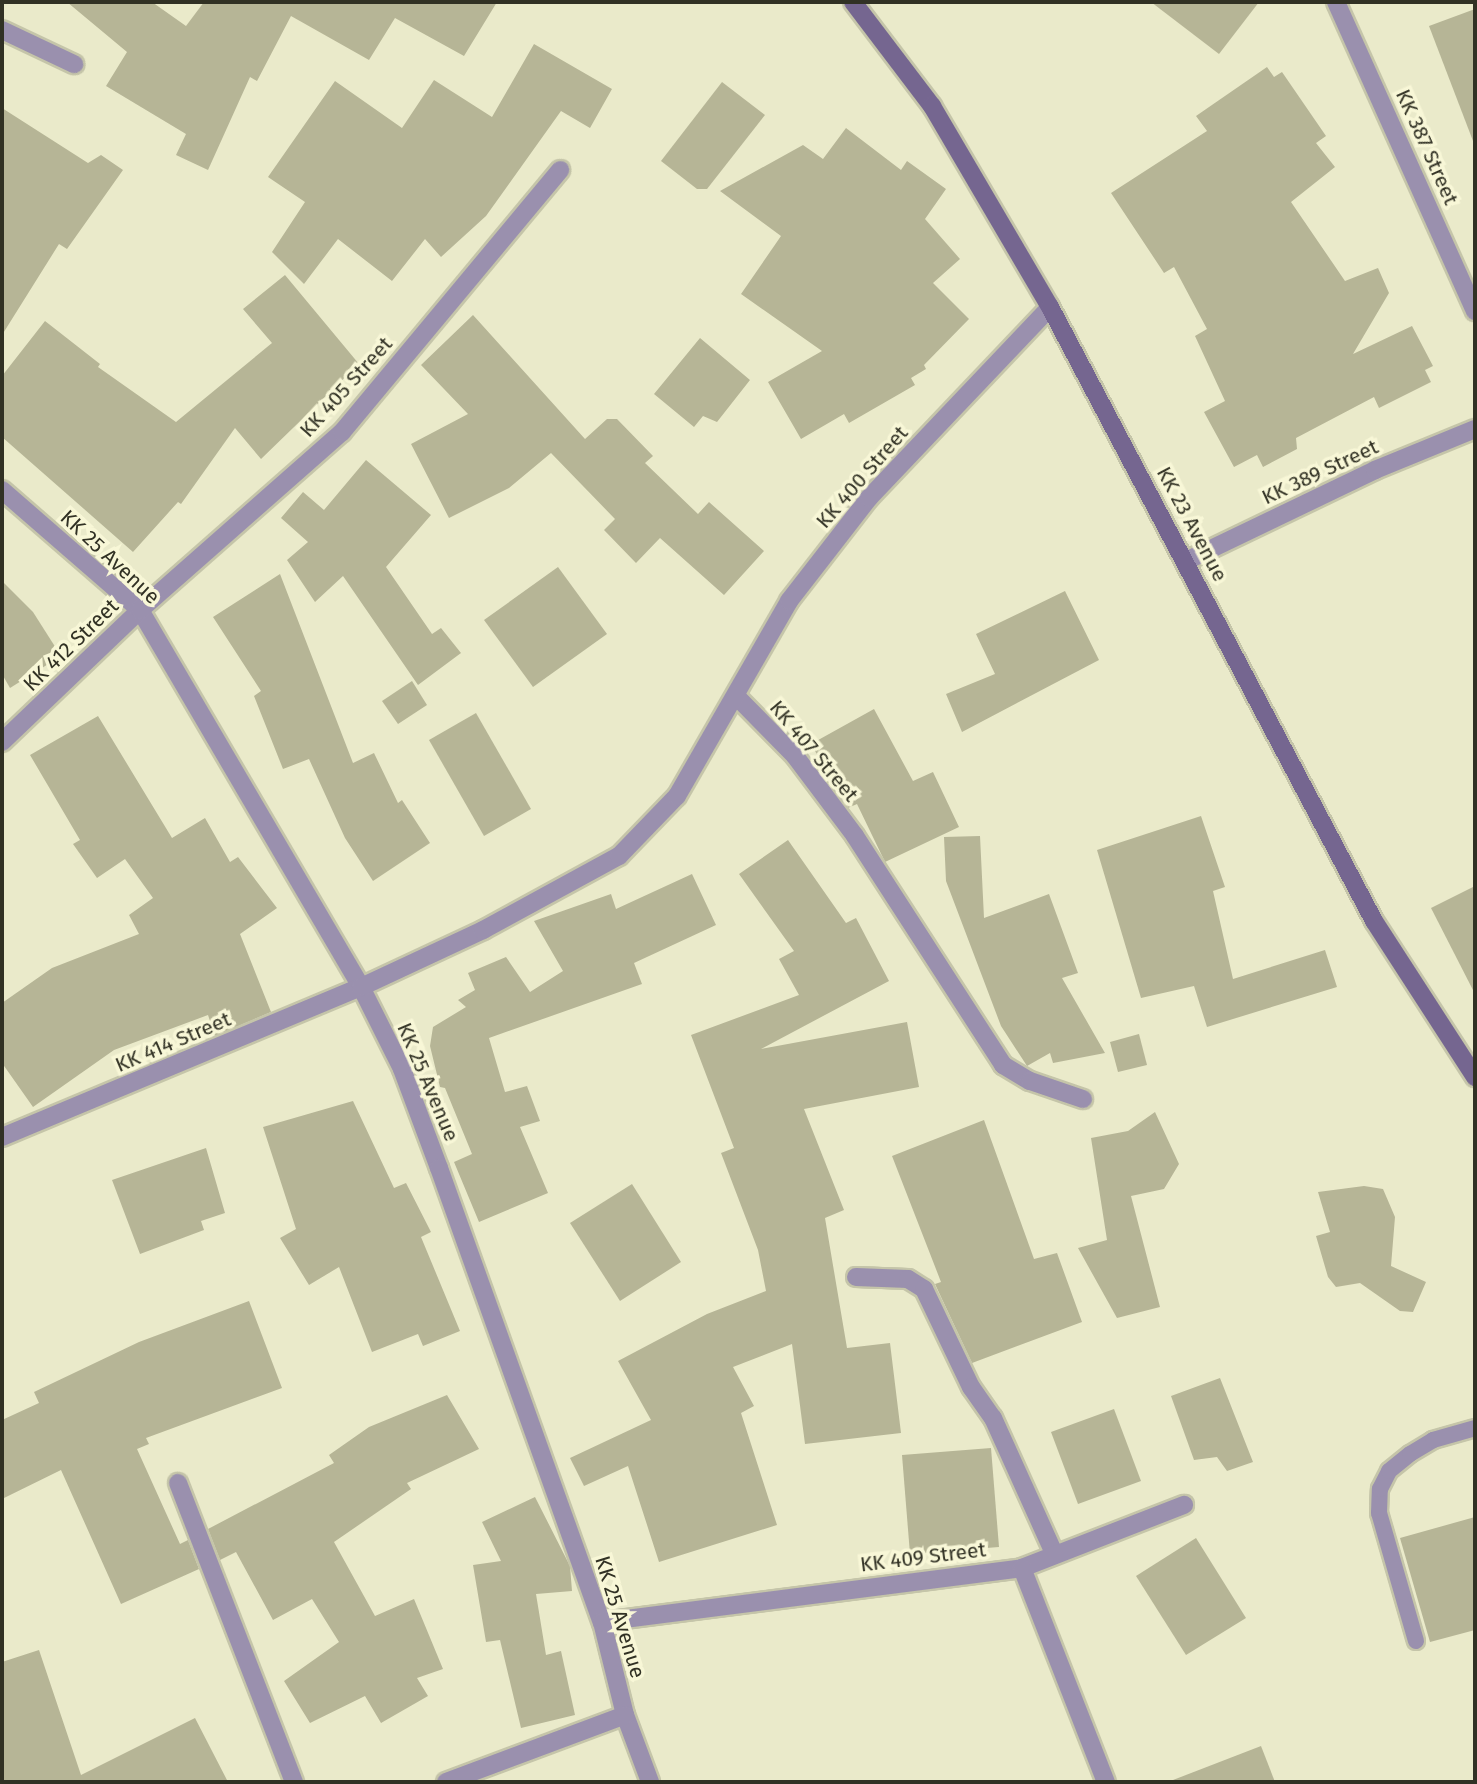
<!DOCTYPE html>
<html>
<head>
<meta charset="utf-8">
<style>
  body { margin:0 }
  #map { position:relative; width:1477px; height:1784px; overflow:hidden; background:#eaeaca; font-family:"Fira Sans",sans-serif }
  div>[style] { position:absolute }
  .building>* { inset:0; background:#b6b596 }
  .roads { filter:drop-shadow(2px 0 #c5c5a9) drop-shadow(-2px 0 #c5c5a9) drop-shadow(0 2px #c5c5a9) drop-shadow(0 -2px #c5c5a9) }
  .lane>* { height:16px; margin:-8px; padding:0 8px; transform-origin:8px; border-radius:8px; background:#9a90ae }
  .street>* { height:18px; margin:-9px; padding:0 9px; transform-origin:9px; border-radius:9px; background:#9a90ae }
  .secondary>* { height:18px; margin:-9px; padding:0 9px; transform-origin:9px; border-radius:9px; background:#756690 }
  span { translate:-50% -50%; white-space:nowrap; text-align:center; line-height:1.15; -webkit-text-stroke:7px #f8f7d7; paint-order:stroke }
  .street-label { font-size:21px; color:#313124 }
  .frame { position:absolute; inset:0; border:4px solid #313124; pointer-events:none }
</style>
</head>
<body>
<div id="map">
  <div class="building">
    <div style="clip-path:polygon(67px 2px,152px 2px,186px 26px,204px 2px,497px 2px,464px 56px,395px 18px,369px 60px,291px 16px,257px 81px,250px 77px,208px 170px,176px 155px,186px 134px,106px 86px,127px 52px)"></div>
    <div style="clip-path:polygon(1151px 2px,1259px 2px,1219px 54px)"></div>
    <div style="clip-path:polygon(1475px 9px,1475px 140px,1473px 141px,1429px 26px)"></div>
    <div style="clip-path:polygon(534px 44px,612px 89px,590px 128px,561px 111px,486px 216px,441px 257px,425px 239px,392px 281px,338px 239px,304px 284px,272px 252px,305px 202px,268px 177px,335px 81px,402px 128px,434px 80px,492px 117px)"></div>
    <div style="clip-path:polygon(1267px 67px,1274px 77px,1282px 72px,1326px 136px,1316px 143px,1335px 167px,1291px 202px,1345px 281px,1378px 268px,1389px 293px,1353px 354px,1412px 326px,1433px 366px,1425px 370px,1431px 382px,1379px 408px,1374px 397px,1296px 438px,1297px 449px,1263px 467px,1257px 455px,1234px 467px,1204px 412px,1225px 401px,1195px 336px,1207px 329px,1174px 267px,1164px 273px,1111px 193px,1207px 131px,1196px 116px)"></div>
    <div style="clip-path:polygon(722px 82px,765px 115px,707px 189px,697px 189px,661px 161px)"></div>
    <div style="clip-path:polygon(2px 108px,88px 163px,101px 155px,123px 170px,67px 249px,59px 244px,2px 335px)"></div>
    <div style="clip-path:polygon(846px 128px,901px 170px,907px 161px,946px 189px,925px 219px,960px 259px,933px 283px,969px 319px,924px 365px,926px 369px,911px 378px,915px 385px,849px 423px,844px 414px,801px 439px,768px 382px,822px 351px,741px 294px,781px 236px,720px 191px,803px 145px,823px 159px)"></div>
    <div style="clip-path:polygon(285px 275px,359px 364px,261px 459px,235px 428px,181px 504px,178px 502px,133px 552px,2px 437px,2px 376px,45px 321px,100px 364px,98px 367px,176px 422px,272px 343px,243px 309px)"></div>
    <div style="clip-path:polygon(473px 315px,585px 439px,607px 419px,617px 419px,653px 456px,645px 463px,698px 514px,709px 502px,764px 551px,724px 595px,660px 538px,636px 563px,604px 530px,615px 519px,551px 453px,509px 488px,449px 518px,411px 444px,468px 414px,421px 365px)"></div>
    <div style="clip-path:polygon(700px 338px,750px 380px,717px 422px,703px 416px,694px 427px,654px 394px)"></div>
    <div style="clip-path:polygon(366px 460px,431px 515px,386px 567px,432px 634px,441px 628px,461px 653px,418px 685px,343px 576px,315px 602px,287px 560px,308px 542px,281px 518px,303px 492px,324px 510px)"></div>
    <div style="clip-path:polygon(558px 567px,607px 634px,533px 687px,484px 620px)"></div>
    <div style="clip-path:polygon(280px 574px,353px 763px,374px 753px,398px 803px,402px 800px,430px 843px,373px 881px,345px 838px,309px 759px,283px 769px,254px 696px,261px 691px,213px 617px)"></div>
    <div style="clip-path:polygon(2px 581px,33px 612px,61px 656px,10px 688px,2px 674px)"></div>
    <div style="clip-path:polygon(1065px 591px,1099px 660px,962px 732px,946px 694px,995px 674px,976px 634px)"></div>
    <div style="clip-path:polygon(412px 681px,427px 705px,398px 724px,382px 701px)"></div>
    <div style="clip-path:polygon(874px 709px,913px 781px,933px 772px,959px 827px,885px 862px,857px 804px,848px 808px,811px 744px)"></div>
    <div style="clip-path:polygon(476px 713px,531px 809px,484px 836px,429px 740px)"></div>
    <div style="clip-path:polygon(98px 716px,172px 838px,205px 818px,230px 862px,238px 857px,277px 908px,240px 934px,271px 1012px,215px 1036px,208px 1015px,114px 1050px,33px 1107px,2px 1063px,2px 1003px,52px 968px,139px 934px,129px 915px,153px 898px,125px 859px,97px 878px,73px 844px,80px 840px,30px 755px)"></div>
    <div style="clip-path:polygon(1201px 816px,1225px 887px,1213px 891px,1233px 979px,1325px 950px,1337px 987px,1207px 1027px,1194px 986px,1141px 998px,1097px 850px)"></div>
    <div style="clip-path:polygon(980px 836px,984px 918px,1049px 894px,1078px 973px,1062px 978px,1105px 1053px,1053px 1063px,1050px 1053px,1027px 1066px,1001px 1026px,946px 881px,944px 837px)"></div>
    <div style="clip-path:polygon(788px 840px,846px 923px,856px 918px,889px 981px,761px 1049px,907px 1022px,919px 1087px,804px 1109px,844px 1210px,825px 1218px,847px 1348px,890px 1343px,901px 1433px,805px 1444px,792px 1344px,733px 1367px,754px 1406px,741px 1413px,777px 1525px,659px 1562px,628px 1466px,584px 1486px,570px 1458px,651px 1420px,618px 1361px,707px 1314px,766px 1291px,758px 1250px,721px 1153px,734px 1148px,691px 1035px,799px 995px,779px 959px,794px 951px,739px 874px)"></div>
    <div style="clip-path:polygon(692px 874px,716px 925px,634px 963px,642px 984px,489px 1038px,505px 1092px,527px 1086px,540px 1121px,520px 1127px,548px 1193px,479px 1222px,454px 1162px,472px 1154px,445px 1088px,440px 1087px,430px 1046px,433px 1027px,466px 1007px,458px 1000px,475px 990px,468px 973px,506px 957px,530px 992px,563px 971px,534px 921px,611px 894px,616px 909px)"></div>
    <div style="clip-path:polygon(1475px 886px,1475px 994px,1431px 908px)"></div>
    <div style="clip-path:polygon(1139px 1034px,1147px 1065px,1118px 1072px,1110px 1042px)"></div>
    <div style="clip-path:polygon(353px 1101px,394px 1188px,406px 1183px,431px 1232px,421px 1237px,460px 1331px,423px 1346px,418px 1334px,372px 1352px,339px 1267px,309px 1285px,280px 1238px,296px 1229px,263px 1127px)"></div>
    <div style="clip-path:polygon(1155px 1112px,1179px 1164px,1164px 1189px,1131px 1196px,1160px 1307px,1117px 1318px,1078px 1248px,1107px 1240px,1091px 1138px,1128px 1131px)"></div>
    <div style="clip-path:polygon(984px 1120px,1034px 1259px,1057px 1253px,1082px 1322px,972px 1363px,941px 1297px,935px 1284px,941px 1282px,892px 1156px)"></div>
    <div style="clip-path:polygon(206px 1148px,225px 1213px,201px 1221px,204px 1230px,140px 1254px,112px 1180px)"></div>
    <div style="clip-path:polygon(632px 1184px,681px 1262px,620px 1301px,570px 1223px)"></div>
    <div style="clip-path:polygon(1364px 1186px,1383px 1189px,1395px 1217px,1391px 1266px,1426px 1282px,1413px 1312px,1400px 1311px,1360px 1283px,1336px 1287px,1328px 1277px,1316px 1236px,1330px 1232px,1318px 1192px)"></div>
    <div style="clip-path:polygon(249px 1301px,282px 1388px,146px 1438px,149px 1444px,137px 1449px,180px 1544px,188px 1540px,199px 1569px,121px 1604px,61px 1470px,2px 1499px,2px 1420px,39px 1403px,34px 1392px,139px 1342px)"></div>
    <div style="clip-path:polygon(1220px 1378px,1253px 1462px,1227px 1471px,1217px 1457px,1194px 1460px,1171px 1396px)"></div>
    <div style="clip-path:polygon(447px 1395px,479px 1449px,407px 1483px,411px 1489px,334px 1542px,375px 1616px,414px 1599px,443px 1669px,417px 1678px,428px 1696px,381px 1723px,365px 1696px,310px 1723px,284px 1681px,339px 1642px,312px 1599px,273px 1620px,236px 1552px,220px 1560px,208px 1529px,334px 1463px,329px 1455px,369px 1427px)"></div>
    <div style="clip-path:polygon(1114px 1409px,1141px 1481px,1078px 1504px,1051px 1432px)"></div>
    <div style="clip-path:polygon(991px 1448px,999px 1547px,910px 1554px,902px 1455px)"></div>
    <div style="clip-path:polygon(535px 1497px,570px 1566px,572px 1591px,536px 1594px,546px 1655px,561px 1651px,575px 1715px,521px 1728px,500px 1640px,486px 1642px,473px 1565px,501px 1561px,482px 1522px)"></div>
    <div style="clip-path:polygon(1475px 1517px,1475px 1630px,1430px 1642px,1400px 1538px)"></div>
    <div style="clip-path:polygon(1196px 1538px,1246px 1618px,1186px 1655px,1136px 1576px)"></div>
    <div style="clip-path:polygon(39px 1650px,81px 1775px,195px 1718px,228px 1782px,2px 1782px,2px 1662px)"></div>
    <div style="clip-path:polygon(1261px 1746px,1275px 1782px,1174px 1782px,1173px 1780px)"></div>
  </div>
  <div class="roads">
    <div class="lane">
      <div style="left:1416px;top:1641px;width:133px;rotate:-106.1deg"></div>
      <div style="left:1379px;top:1513px;width:24px;rotate:-88deg"></div>
      <div style="left:1380px;top:1489px;width:20px;rotate:-63deg"></div>
      <div style="left:1389px;top:1471px;width:27px;rotate:-39deg"></div>
      <div style="left:1410px;top:1454px;width:27px;rotate:-31deg"></div>
      <div style="left:1433px;top:1440px;width:44px;rotate:-15.9deg"></div>
    </div>
    <div class="street">
      <div style="left:1336px;top:2px;width:339px;rotate:65.8deg"></div>
      <div style="left:2px;top:30px;width:80px;rotate:25.3deg"></div>
      <div style="left:2px;top:490px;width:183px;rotate:41deg"></div>
      <div style="left:140px;top:610px;width:437px;rotate:59.6deg"></div>
      <div style="left:361px;top:987px;width:92px;rotate:63.4deg"></div>
      <div style="left:402px;top:1069px;width:106px;rotate:69.5deg"></div>
      <div style="left:439px;top:1168px;width:482px;rotate:70.3deg"></div>
      <div style="left:602px;top:1622px;width:96px;rotate:76.1deg"></div>
      <div style="left:625px;top:1715px;width:72px;rotate:69.5deg"></div>
      <div style="left:1186px;top:561px;width:210px;rotate:-25.7deg"></div>
      <div style="left:1375px;top:470px;width:108px;rotate:-22.3deg"></div>
      <div style="left:738px;top:698px;width:81px;rotate:45.5deg"></div>
      <div style="left:795px;top:756px;width:100px;rotate:53.1deg"></div>
      <div style="left:855px;top:836px;width:273px;rotate:57.1deg"></div>
      <div style="left:1003px;top:1065px;width:31px;rotate:31deg"></div>
      <div style="left:1030px;top:1081px;width:56px;rotate:18.8deg"></div>
      <div style="left:2px;top:742px;width:191px;rotate:-43.7deg"></div>
      <div style="left:140px;top:610px;width:269px;rotate:-41.4deg"></div>
      <div style="left:342px;top:432px;width:341px;rotate:-50.2deg"></div>
      <div style="left:2px;top:1137px;width:389px;rotate:-22.7deg"></div>
      <div style="left:361px;top:987px;width:135px;rotate:-25deg"></div>
      <div style="left:483px;top:930px;width:155px;rotate:-28.6deg"></div>
      <div style="left:619px;top:856px;width:83px;rotate:-46deg"></div>
      <div style="left:677px;top:796px;width:225px;rotate:-60.1deg"></div>
      <div style="left:789px;top:601px;width:130px;rotate:-52.2deg"></div>
      <div style="left:869px;top:498px;width:263px;rotate:-46.5deg"></div>
      <div style="left:856px;top:1277px;width:52px;rotate:2.2deg"></div>
      <div style="left:908px;top:1279px;width:19px;rotate:32deg"></div>
      <div style="left:924px;top:1289px;width:109px;rotate:64.4deg"></div>
      <div style="left:971px;top:1387px;width:38px;rotate:55deg"></div>
      <div style="left:993px;top:1418px;width:150px;rotate:65.7deg"></div>
      <div style="left:178px;top:1483px;width:321px;rotate:68.8deg"></div>
      <div style="left:1022px;top:1568px;width:174px;rotate:-21.3deg"></div>
      <div style="left:602px;top:1622px;width:423px;rotate:-7.3deg"></div>
      <div style="left:1022px;top:1568px;width:230px;rotate:68.6deg"></div>
      <div style="left:446px;top:1782px;width:191px;rotate:-20.5deg"></div>
    </div>
    <div class="secondary">
      <div style="left:853px;top:2px;width:131px;rotate:52.8deg"></div>
      <div style="left:932px;top:106px;width:233px;rotate:59.6deg"></div>
      <div style="left:1050px;top:307px;width:694px;rotate:62.18deg"></div>
      <div style="left:1374px;top:921px;width:186px;rotate:57.1deg"></div>
    </div>
  </div>
  <div class="street-label">
    <span style="left:1427px;top:147px;rotate:66deg">KK 387 Street</span>
    <span style="left:346px;top:387px;rotate:-48deg">KK 405 Street</span>
    <span style="left:1320px;top:472px;rotate:-25deg">KK 389 Street</span>
    <span style="left:862px;top:477px;rotate:-49deg">KK 400 Street</span>
    <span style="left:1192px;top:524px;rotate:62deg">KK 23 Avenue</span>
    <span style="left:110px;top:557px;rotate:43deg">KK 25 Avenue</span>
    <span style="left:71px;top:645px;rotate:-44deg">KK 412 Street</span>
    <span style="left:814px;top:751px;rotate:50deg">KK 407 Street</span>
    <span style="left:173px;top:1042px;rotate:-23deg">KK 414 Street</span>
    <span style="left:428px;top:1082px;rotate:67deg">KK 25 Avenue</span>
    <span style="left:923px;top:1557px;rotate:-7deg">KK 409 Street</span>
    <span style="left:620px;top:1617px;rotate:73deg">KK 25 Avenue</span>
  </div>
  <div class="frame"></div>
</div>
</body>
</html>
